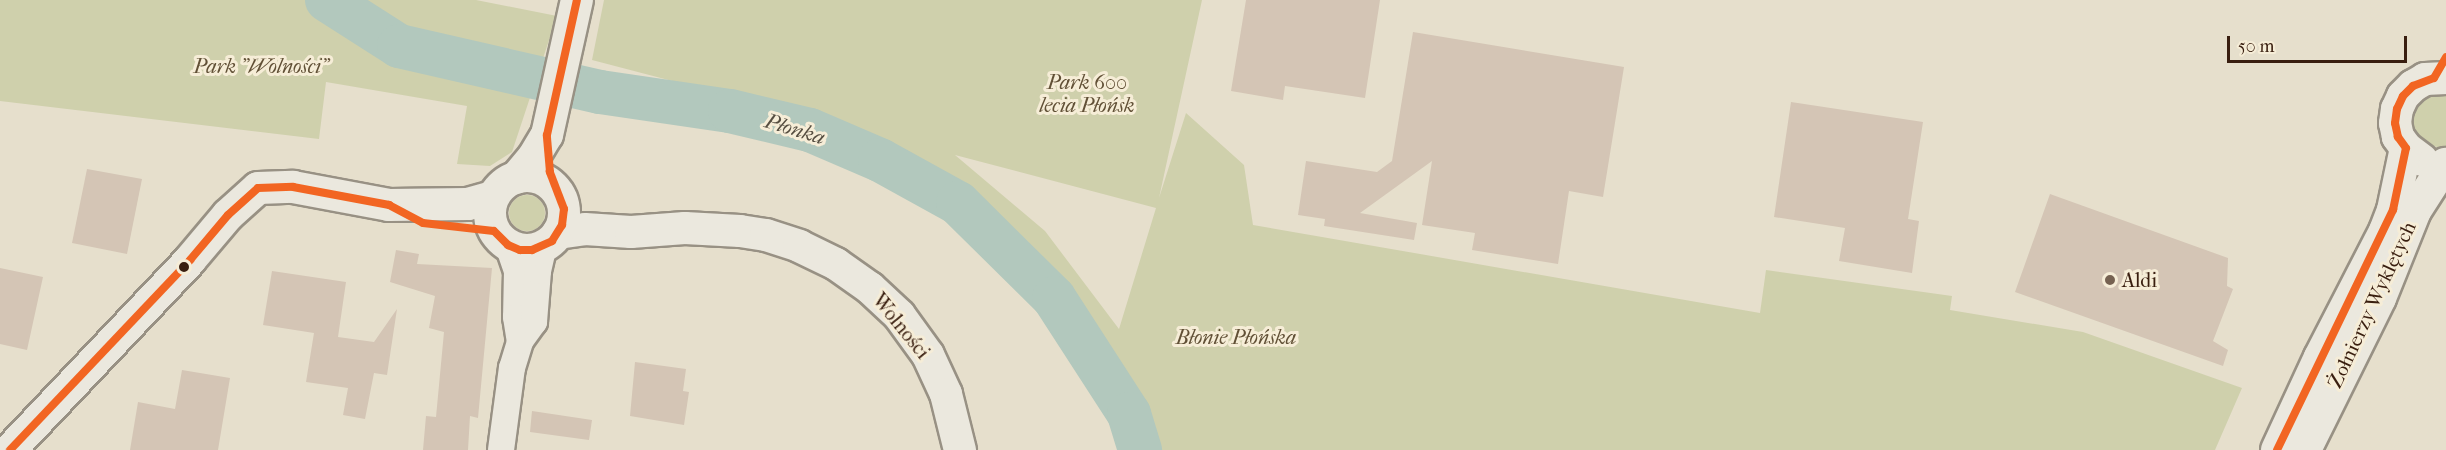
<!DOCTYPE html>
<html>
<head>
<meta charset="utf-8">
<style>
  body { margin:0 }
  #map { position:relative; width:2446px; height:450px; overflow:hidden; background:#e6dfcc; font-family:"IM FELL French Canon",serif }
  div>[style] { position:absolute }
  .green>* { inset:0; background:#cfd0ac }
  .round { border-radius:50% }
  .river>* { height:44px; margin:-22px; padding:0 22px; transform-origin:22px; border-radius:22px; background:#b2c8bd }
  .building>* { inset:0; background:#d4c5b5 }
  .roads { filter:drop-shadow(2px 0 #989184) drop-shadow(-2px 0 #989184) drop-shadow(0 2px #989184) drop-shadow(0 -2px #989184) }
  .minor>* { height:26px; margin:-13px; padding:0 13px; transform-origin:13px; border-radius:13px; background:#ebe8de }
  .tertiary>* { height:32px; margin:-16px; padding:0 16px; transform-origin:16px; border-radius:16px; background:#ebe8de }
  .tertiary>.ring { margin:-16px; padding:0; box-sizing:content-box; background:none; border:32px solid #ebe8de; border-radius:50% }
  .bus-1>* { height:8px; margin:-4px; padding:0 4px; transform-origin:4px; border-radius:4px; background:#f26522 }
  .dots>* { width:16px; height:16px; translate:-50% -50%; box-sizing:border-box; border:3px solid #f6edd7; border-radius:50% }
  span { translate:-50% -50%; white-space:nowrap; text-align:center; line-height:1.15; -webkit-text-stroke:6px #f6edd7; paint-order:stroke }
  .park-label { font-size:20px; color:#615036; font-style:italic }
  .poi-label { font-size:20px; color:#391e0f }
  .left { translate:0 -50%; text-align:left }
  .street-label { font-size:20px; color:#391e0f }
  .water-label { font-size:21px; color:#564e41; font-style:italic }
  .scale { position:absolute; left:2227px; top:36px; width:180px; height:27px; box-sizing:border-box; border:3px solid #391e0f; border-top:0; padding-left:8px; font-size:18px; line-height:21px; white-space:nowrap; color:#391e0f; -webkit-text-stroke:4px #f6edd7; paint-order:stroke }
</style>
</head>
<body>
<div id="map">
  <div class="green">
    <div style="clip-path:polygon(0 0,476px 0,557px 16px,512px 152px,490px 166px,457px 164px,467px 106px,326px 82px,319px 139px,0 101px)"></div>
    <div style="clip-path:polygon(evenodd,604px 0,1202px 0,1159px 198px,1186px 113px,1244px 165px,1253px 225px,1760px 313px,1766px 270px,1952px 296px,1950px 310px,2083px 332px,2242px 388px,2215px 450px,1154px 450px,1139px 408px,1061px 292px,966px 194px,836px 124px,592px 60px,604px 0,955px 155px,1156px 208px,1119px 329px,1045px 231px,955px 155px)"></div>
    <div style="clip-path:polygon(2435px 94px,2446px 95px,2446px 146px,2440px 148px,2423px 142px,2413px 128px,2412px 119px,2419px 102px)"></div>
    <div class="round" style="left:509px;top:195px;width:36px;height:36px"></div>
  </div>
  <div class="river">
    <div style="left:327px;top:0;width:85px;rotate:32.6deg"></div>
    <div style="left:399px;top:46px;width:206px;rotate:12.9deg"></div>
    <div style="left:600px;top:92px;width:131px;rotate:8.3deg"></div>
    <div style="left:730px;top:111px;width:82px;rotate:13.4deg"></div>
    <div style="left:810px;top:130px;width:76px;rotate:23.2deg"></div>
    <div style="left:880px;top:160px;width:89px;rotate:28.9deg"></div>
    <div style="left:958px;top:203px;width:135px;rotate:44.7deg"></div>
    <div style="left:1054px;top:298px;width:138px;rotate:57.1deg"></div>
    <div style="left:1129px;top:414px;width:38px;rotate:73deg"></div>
  </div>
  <div class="building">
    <div style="clip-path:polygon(1246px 0,1380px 0,1365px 98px,1285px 86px,1283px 100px,1231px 91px)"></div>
    <div style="clip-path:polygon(1413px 32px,1624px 67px,1603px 197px,1569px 191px,1558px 264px,1472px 250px,1475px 233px,1422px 225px,1432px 161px,1360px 213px,1417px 223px,1414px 240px,1324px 226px,1325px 219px,1298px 215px,1306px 161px,1377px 172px,1392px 161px)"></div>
    <div style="clip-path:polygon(1791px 102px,1923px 122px,1908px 219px,1919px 221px,1912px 273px,1839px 261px,1845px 228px,1774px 217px)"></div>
    <div style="clip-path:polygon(87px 169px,142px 179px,127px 254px,72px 243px)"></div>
    <div style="clip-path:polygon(2050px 194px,2228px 258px,2227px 286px,2233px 289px,2213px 341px,2228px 350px,2223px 366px,2015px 292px)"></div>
    <div style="clip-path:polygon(396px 250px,419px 254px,417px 264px,492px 268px,478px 418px,470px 416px,468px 450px,423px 450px,426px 416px,436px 417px,444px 332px,429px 328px,435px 296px,390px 282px)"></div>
    <div style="clip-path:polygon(0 268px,43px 277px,27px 350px,0 344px)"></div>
    <div style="clip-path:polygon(272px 271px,346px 282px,338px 337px,374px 342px,397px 309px,387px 375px,374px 373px,365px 419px,343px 415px,348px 388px,306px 382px,314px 333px,263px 325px)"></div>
    <div style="clip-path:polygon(635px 362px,686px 369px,683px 391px,689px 392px,684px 425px,630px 416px)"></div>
    <div style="clip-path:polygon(182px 370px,230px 378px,218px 450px,130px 450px,138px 402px,175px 409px)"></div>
    <div style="clip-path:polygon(532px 411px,592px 420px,589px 440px,530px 432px)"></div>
  </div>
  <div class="roads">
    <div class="minor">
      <div style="left:508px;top:245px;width:28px;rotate:71deg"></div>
      <div style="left:517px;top:271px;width:46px;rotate:91.2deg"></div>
      <div style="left:516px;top:317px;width:24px;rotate:81deg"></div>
      <div style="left:501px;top:450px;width:83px;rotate:-82.4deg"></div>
      <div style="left:512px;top:368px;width:28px;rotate:-73deg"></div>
      <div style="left:520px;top:341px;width:24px;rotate:-54deg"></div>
      <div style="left:534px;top:322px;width:51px;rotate:-85.5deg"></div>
      <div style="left:538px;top:271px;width:26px;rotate:-77deg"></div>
    </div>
    <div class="tertiary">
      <div style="left:2422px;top:160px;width:20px;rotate:-143deg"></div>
      <div style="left:2406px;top:148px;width:14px;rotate:-126deg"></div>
      <div style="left:2398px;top:137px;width:14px;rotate:-102deg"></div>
      <div style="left:2395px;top:123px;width:14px;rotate:-82deg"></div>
      <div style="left:2397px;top:109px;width:14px;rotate:-65deg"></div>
      <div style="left:2403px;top:96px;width:14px;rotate:-45deg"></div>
      <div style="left:2413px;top:86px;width:14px;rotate:-30deg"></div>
      <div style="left:2425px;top:79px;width:21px;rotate:-3deg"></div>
      <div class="ring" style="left:490px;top:176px;width:42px;height:42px"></div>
      <div style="left:516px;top:178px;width:26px;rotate:-50deg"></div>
      <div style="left:533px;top:158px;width:27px;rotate:-59deg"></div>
      <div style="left:547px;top:135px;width:138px;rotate:-77.5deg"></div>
      <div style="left:558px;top:233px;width:27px;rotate:-8deg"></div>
      <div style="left:585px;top:229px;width:46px;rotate:3.7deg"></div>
      <div style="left:631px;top:232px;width:54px;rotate:-4.2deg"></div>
      <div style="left:685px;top:228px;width:55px;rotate:3.1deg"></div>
      <div style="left:740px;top:231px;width:26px;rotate:9deg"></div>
      <div style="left:766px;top:235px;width:35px;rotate:18deg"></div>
      <div style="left:799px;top:246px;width:41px;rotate:25.9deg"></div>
      <div style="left:836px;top:264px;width:42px;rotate:35.2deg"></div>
      <div style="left:870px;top:288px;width:40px;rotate:43deg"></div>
      <div style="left:899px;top:315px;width:49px;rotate:54.1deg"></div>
      <div style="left:928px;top:355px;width:43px;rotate:65.2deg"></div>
      <div style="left:946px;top:394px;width:58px;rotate:76deg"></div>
      <div style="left:10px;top:450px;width:262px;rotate:-46.5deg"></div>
      <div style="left:190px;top:260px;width:59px;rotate:-49.8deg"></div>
      <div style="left:228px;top:215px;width:40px;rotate:-42deg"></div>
      <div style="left:258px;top:188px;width:35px;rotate:-2deg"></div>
      <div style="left:293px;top:187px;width:98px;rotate:10.6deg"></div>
      <div style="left:389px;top:205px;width:79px;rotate:-0.7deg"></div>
      <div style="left:468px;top:204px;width:26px;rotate:-16deg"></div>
      <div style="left:2277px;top:450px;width:102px;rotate:-65.2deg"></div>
      <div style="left:2320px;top:357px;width:142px;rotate:-62.7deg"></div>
      <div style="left:2385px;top:231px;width:22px;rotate:-69deg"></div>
      <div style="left:2393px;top:210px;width:63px;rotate:-78.2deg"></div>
      <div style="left:2305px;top:450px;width:169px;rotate:-63.7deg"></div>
      <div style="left:2380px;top:298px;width:94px;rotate:-68.1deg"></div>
      <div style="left:2415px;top:211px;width:56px;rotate:-57.4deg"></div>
    </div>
  </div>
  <div class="bus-1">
    <div style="left:10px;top:450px;width:262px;rotate:-46.5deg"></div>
    <div style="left:190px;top:260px;width:59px;rotate:-49.8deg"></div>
    <div style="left:228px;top:215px;width:40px;rotate:-42deg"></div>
    <div style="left:258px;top:188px;width:35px;rotate:-2deg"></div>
    <div style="left:293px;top:187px;width:98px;rotate:10.6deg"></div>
    <div style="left:389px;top:205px;width:38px;rotate:28deg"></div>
    <div style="left:423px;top:223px;width:71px;rotate:6.4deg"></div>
    <div style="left:494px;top:231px;width:20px;rotate:45deg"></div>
    <div style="left:508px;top:245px;width:13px;rotate:23deg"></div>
    <div style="left:520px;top:250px;width:12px"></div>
    <div style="left:532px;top:250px;width:22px;rotate:-24deg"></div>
    <div style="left:552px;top:241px;width:19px;rotate:-58deg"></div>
    <div style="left:562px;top:225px;width:16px;rotate:-83deg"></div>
    <div style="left:564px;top:209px;width:40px;rotate:-111deg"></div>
    <div style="left:550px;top:172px;width:37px;rotate:-95deg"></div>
    <div style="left:547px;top:135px;width:138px;rotate:-77.5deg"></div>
    <div style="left:2277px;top:450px;width:267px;rotate:-64.2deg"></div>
    <div style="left:2393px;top:210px;width:63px;rotate:-78.2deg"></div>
    <div style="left:2406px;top:148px;width:14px;rotate:-126deg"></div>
    <div style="left:2398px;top:137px;width:14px;rotate:-102deg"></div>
    <div style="left:2395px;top:123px;width:14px;rotate:-82deg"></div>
    <div style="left:2397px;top:109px;width:14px;rotate:-65deg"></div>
    <div style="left:2403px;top:96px;width:14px;rotate:-45deg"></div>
    <div style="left:2413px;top:86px;width:22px;rotate:-21deg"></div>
    <div style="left:2434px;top:78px;width:24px;rotate:-60deg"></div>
  </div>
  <div class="dots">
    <div style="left:184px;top:267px;background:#391e0f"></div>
    <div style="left:2110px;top:280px;background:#766251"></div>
  </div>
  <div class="park-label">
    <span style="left:261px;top:66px">Park "Wolności"</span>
    <span style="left:1087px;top:94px">Park 600<br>lecia Płońsk</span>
    <span style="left:1236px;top:337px">Błonie Płońska</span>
  </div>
  <div class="poi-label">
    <span class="left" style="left:2122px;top:280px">Aldi</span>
  </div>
  <div class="street-label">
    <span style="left:2372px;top:305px;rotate:-65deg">Żołnierzy Wyklętych</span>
    <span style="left:901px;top:326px;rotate:51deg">Wolności</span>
  </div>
  <div class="water-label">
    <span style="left:795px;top:129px;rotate:17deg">Płonka</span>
  </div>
  <div class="scale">50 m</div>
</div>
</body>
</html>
